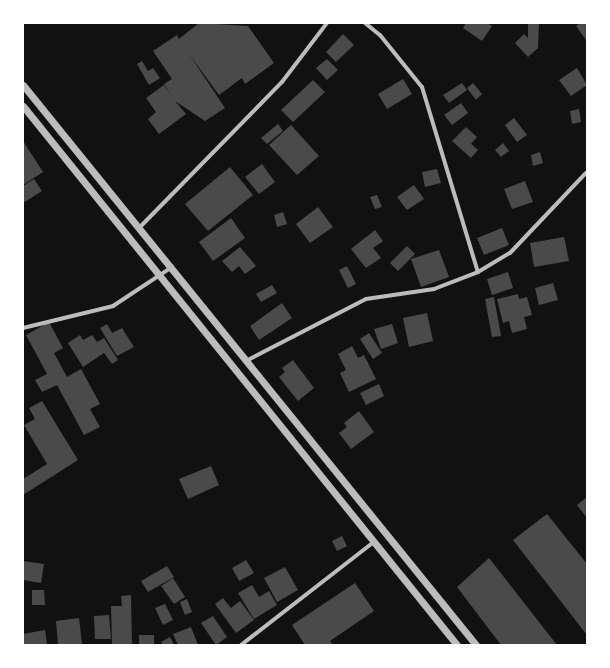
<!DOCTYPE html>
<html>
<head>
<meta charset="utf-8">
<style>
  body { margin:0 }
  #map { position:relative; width:610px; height:668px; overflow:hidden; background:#111; font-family:Figtree,sans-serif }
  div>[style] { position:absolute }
  .building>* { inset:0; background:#4a4a4a }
  .minor>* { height:4px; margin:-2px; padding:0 2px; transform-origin:2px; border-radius:2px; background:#bcbcbc }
  .tertiary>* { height:7px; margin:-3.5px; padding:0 3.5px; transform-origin:3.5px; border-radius:3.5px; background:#bcbcbc }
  span { translate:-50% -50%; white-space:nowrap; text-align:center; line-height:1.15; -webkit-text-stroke:3px #fff; paint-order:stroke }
  .frame { position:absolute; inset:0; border:24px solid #fff; pointer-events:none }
</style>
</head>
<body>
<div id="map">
  <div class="building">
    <div style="clip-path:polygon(199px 23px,248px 26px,274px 63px,245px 84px,242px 78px,219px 95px,189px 54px,225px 108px,205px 121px,175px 101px,186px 114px,159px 134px,148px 119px,156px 112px,146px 98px,164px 85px,173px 98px,164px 84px,172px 79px,153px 51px,177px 35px,179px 39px)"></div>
    <div style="clip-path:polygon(466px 23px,487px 23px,492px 26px,482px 41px,463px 28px)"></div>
    <div style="clip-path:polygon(580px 23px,587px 23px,586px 40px,576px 26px)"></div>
    <div style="clip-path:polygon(528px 24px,539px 24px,538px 48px,528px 57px,515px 43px,524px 34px,528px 38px)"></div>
    <div style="clip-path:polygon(343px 34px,354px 45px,336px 62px,326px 52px)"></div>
    <div style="clip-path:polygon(327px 59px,338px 70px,327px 80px,316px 68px)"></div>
    <div style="clip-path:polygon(142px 61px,148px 71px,153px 68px,160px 78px,149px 85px,137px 64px)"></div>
    <div style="clip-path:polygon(577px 68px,587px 85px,571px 96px,559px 80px)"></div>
    <div style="clip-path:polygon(403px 79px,412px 94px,387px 109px,378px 94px)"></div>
    <div style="clip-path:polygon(313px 80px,325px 92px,293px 122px,281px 110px)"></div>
    <div style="clip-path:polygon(462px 83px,467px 90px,449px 103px,443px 95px)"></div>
    <div style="clip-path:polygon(473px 83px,482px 94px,476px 100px,467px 88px)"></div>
    <div style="clip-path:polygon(461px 103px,468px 113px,452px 125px,444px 115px)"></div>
    <div style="clip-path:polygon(579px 109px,581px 122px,572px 124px,570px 111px)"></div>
    <div style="clip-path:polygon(514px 118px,527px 135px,517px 142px,505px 125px)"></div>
    <div style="clip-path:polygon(278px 124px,283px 131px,267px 144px,261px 138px)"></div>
    <div style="clip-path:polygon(291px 125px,319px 156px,297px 175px,269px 145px)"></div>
    <div style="clip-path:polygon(466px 127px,477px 137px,471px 144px,478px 150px,471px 158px,452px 141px)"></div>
    <div style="clip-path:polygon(23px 141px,43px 172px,23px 185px)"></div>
    <div style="clip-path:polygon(503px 143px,509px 151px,501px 157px,495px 150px)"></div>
    <div style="clip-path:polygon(540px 152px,543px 163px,533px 166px,531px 155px)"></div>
    <div style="clip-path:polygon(262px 164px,275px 182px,259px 194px,245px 177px)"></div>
    <div style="clip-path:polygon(230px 167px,253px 195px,208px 231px,185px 204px)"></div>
    <div style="clip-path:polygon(437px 169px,441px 183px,425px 187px,422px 172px)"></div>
    <div style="clip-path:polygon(34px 179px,42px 191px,23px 203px,23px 186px)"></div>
    <div style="clip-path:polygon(525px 181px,533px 202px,512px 209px,504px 189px)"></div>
    <div style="clip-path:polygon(414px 185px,424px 199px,407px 210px,397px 197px)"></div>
    <div style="clip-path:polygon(377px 195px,382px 207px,375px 209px,370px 197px)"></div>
    <div style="clip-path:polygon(318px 207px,333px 227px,310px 243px,296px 224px)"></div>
    <div style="clip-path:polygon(283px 212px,287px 224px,277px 227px,274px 215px)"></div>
    <div style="clip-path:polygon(231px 218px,245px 238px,213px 261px,199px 242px)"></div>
    <div style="clip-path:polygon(502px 228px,509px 245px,484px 255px,477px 238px)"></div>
    <div style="clip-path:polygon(375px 230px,383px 241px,373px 248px,381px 258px,366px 268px,351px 249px)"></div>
    <div style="clip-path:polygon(564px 237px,569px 261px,534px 267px,530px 243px)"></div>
    <div style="clip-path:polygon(407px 246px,415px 254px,398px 271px,390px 263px)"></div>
    <div style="clip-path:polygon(240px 247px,256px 266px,245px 274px,239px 266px,232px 272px,222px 261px)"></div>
    <div style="clip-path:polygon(439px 250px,449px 277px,421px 287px,411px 259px)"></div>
    <div style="clip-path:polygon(347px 266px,356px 284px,348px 288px,339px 270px)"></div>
    <div style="clip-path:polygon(508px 272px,513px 288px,492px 295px,487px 279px)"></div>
    <div style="clip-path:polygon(553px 283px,558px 300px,539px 305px,535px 288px)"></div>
    <div style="clip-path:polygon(272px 285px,277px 293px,261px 302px,256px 294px)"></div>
    <div style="clip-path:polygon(518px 294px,519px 299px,527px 297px,532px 315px,524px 317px,527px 329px,512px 333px,509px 321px,503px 323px,497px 299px)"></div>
    <div style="clip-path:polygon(494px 297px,501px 336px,492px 337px,485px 299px)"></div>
    <div style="clip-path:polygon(282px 303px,292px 318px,259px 340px,250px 326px)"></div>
    <div style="clip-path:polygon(427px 313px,433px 341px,409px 347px,403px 318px)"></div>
    <div style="clip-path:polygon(49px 322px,63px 348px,54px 353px,67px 377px,81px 369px,100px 404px,90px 409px,100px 427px,84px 435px,57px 385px,42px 392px,35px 380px,47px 374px,26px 335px)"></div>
    <div style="clip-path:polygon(107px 324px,112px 333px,122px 328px,134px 347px,117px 356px,100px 328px)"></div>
    <div style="clip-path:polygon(392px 324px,398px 343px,381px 349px,374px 329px)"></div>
    <div style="clip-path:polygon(369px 333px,382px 353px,373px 359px,360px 339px)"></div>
    <div style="clip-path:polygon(80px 335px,83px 340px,92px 335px,97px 342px,104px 338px,118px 360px,112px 364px,104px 353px,83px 367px,68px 343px)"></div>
    <div style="clip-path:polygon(352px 346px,358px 358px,364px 355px,376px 379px,349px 392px,340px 373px,346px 370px,338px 354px)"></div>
    <div style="clip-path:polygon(293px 360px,314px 388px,298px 401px,279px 377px,285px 372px,282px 368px)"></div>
    <div style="clip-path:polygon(379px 384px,384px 396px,366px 405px,360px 393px)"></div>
    <div style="clip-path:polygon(42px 401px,78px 460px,23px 495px,23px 479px,47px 464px,24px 425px,35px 419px,29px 408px)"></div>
    <div style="clip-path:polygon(359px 411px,374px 432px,351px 449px,339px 433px,347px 427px,344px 423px)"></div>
    <div style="clip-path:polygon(211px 466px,219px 485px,188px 499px,179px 479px)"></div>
    <div style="clip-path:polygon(587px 497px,587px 518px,577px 505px)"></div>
    <div style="clip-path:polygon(547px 514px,587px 564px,587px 635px,513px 540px)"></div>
    <div style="clip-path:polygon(342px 536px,347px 546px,337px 551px,332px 541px)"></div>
    <div style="clip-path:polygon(489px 558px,557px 645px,501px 645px,457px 587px)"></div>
    <div style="clip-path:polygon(246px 560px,254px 573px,239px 581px,232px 568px)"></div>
    <div style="clip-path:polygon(23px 561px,44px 564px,41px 583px,23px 580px)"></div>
    <div style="clip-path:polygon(167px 566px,174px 577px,148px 592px,141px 581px)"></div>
    <div style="clip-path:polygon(285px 567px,298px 590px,277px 602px,264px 578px)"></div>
    <div style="clip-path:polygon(173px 578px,185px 597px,174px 604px,161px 586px)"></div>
    <div style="clip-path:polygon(355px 583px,374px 611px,330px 641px,333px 645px,305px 645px,292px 625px)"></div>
    <div style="clip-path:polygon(252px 585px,259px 597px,269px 591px,277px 605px,254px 619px,238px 593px)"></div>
    <div style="clip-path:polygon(32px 590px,44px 590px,45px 605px,32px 605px)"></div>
    <div style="clip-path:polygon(131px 595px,132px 645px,112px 645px,111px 606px,122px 606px,121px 596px)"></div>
    <div style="clip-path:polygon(223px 598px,231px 608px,240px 601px,254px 620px,236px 633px,215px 604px)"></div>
    <div style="clip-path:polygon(187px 599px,192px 612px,185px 615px,180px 602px)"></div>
    <div style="clip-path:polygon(165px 604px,173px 620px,163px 625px,155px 608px)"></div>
    <div style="clip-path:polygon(109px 615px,111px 639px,95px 639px,94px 616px)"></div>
    <div style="clip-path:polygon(213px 616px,227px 637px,216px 645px,201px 623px)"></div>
    <div style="clip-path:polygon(79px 618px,82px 644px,58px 645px,56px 621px)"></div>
    <div style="clip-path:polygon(191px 627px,198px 645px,178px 645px,173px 634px)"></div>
    <div style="clip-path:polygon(45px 630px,47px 644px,23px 645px,23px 634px)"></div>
    <div style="clip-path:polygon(139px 635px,154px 635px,154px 645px,139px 645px)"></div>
    <div style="clip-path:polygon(170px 637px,174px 645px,163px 645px,161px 642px)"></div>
  </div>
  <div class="minor">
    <div style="left:365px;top:23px;width:19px;rotate:39deg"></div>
    <div style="left:380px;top:35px;width:67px;rotate:51.1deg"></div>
    <div style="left:422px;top:87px;width:193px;rotate:73.2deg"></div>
    <div style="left:140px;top:227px;width:203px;rotate:-45.6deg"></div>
    <div style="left:282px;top:82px;width:74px;rotate:-52.7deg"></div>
    <div style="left:23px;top:328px;width:93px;rotate:-13.7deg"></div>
    <div style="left:113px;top:306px;width:71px;rotate:-33.5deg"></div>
    <div style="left:246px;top:361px;width:135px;rotate:-27.3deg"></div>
    <div style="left:366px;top:299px;width:69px;rotate:-8.4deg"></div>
    <div style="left:434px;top:289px;width:47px;rotate:-21.1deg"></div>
    <div style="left:478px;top:272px;width:37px;rotate:-31deg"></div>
    <div style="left:510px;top:253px;width:110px;rotate:-46.5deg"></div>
    <div style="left:241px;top:645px;width:168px;rotate:-37.8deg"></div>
  </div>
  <div class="tertiary">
    <div style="left:23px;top:85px;width:720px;rotate:51.03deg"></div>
    <div style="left:23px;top:106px;width:692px;rotate:51.16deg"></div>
  </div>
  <div class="frame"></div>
</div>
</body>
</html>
